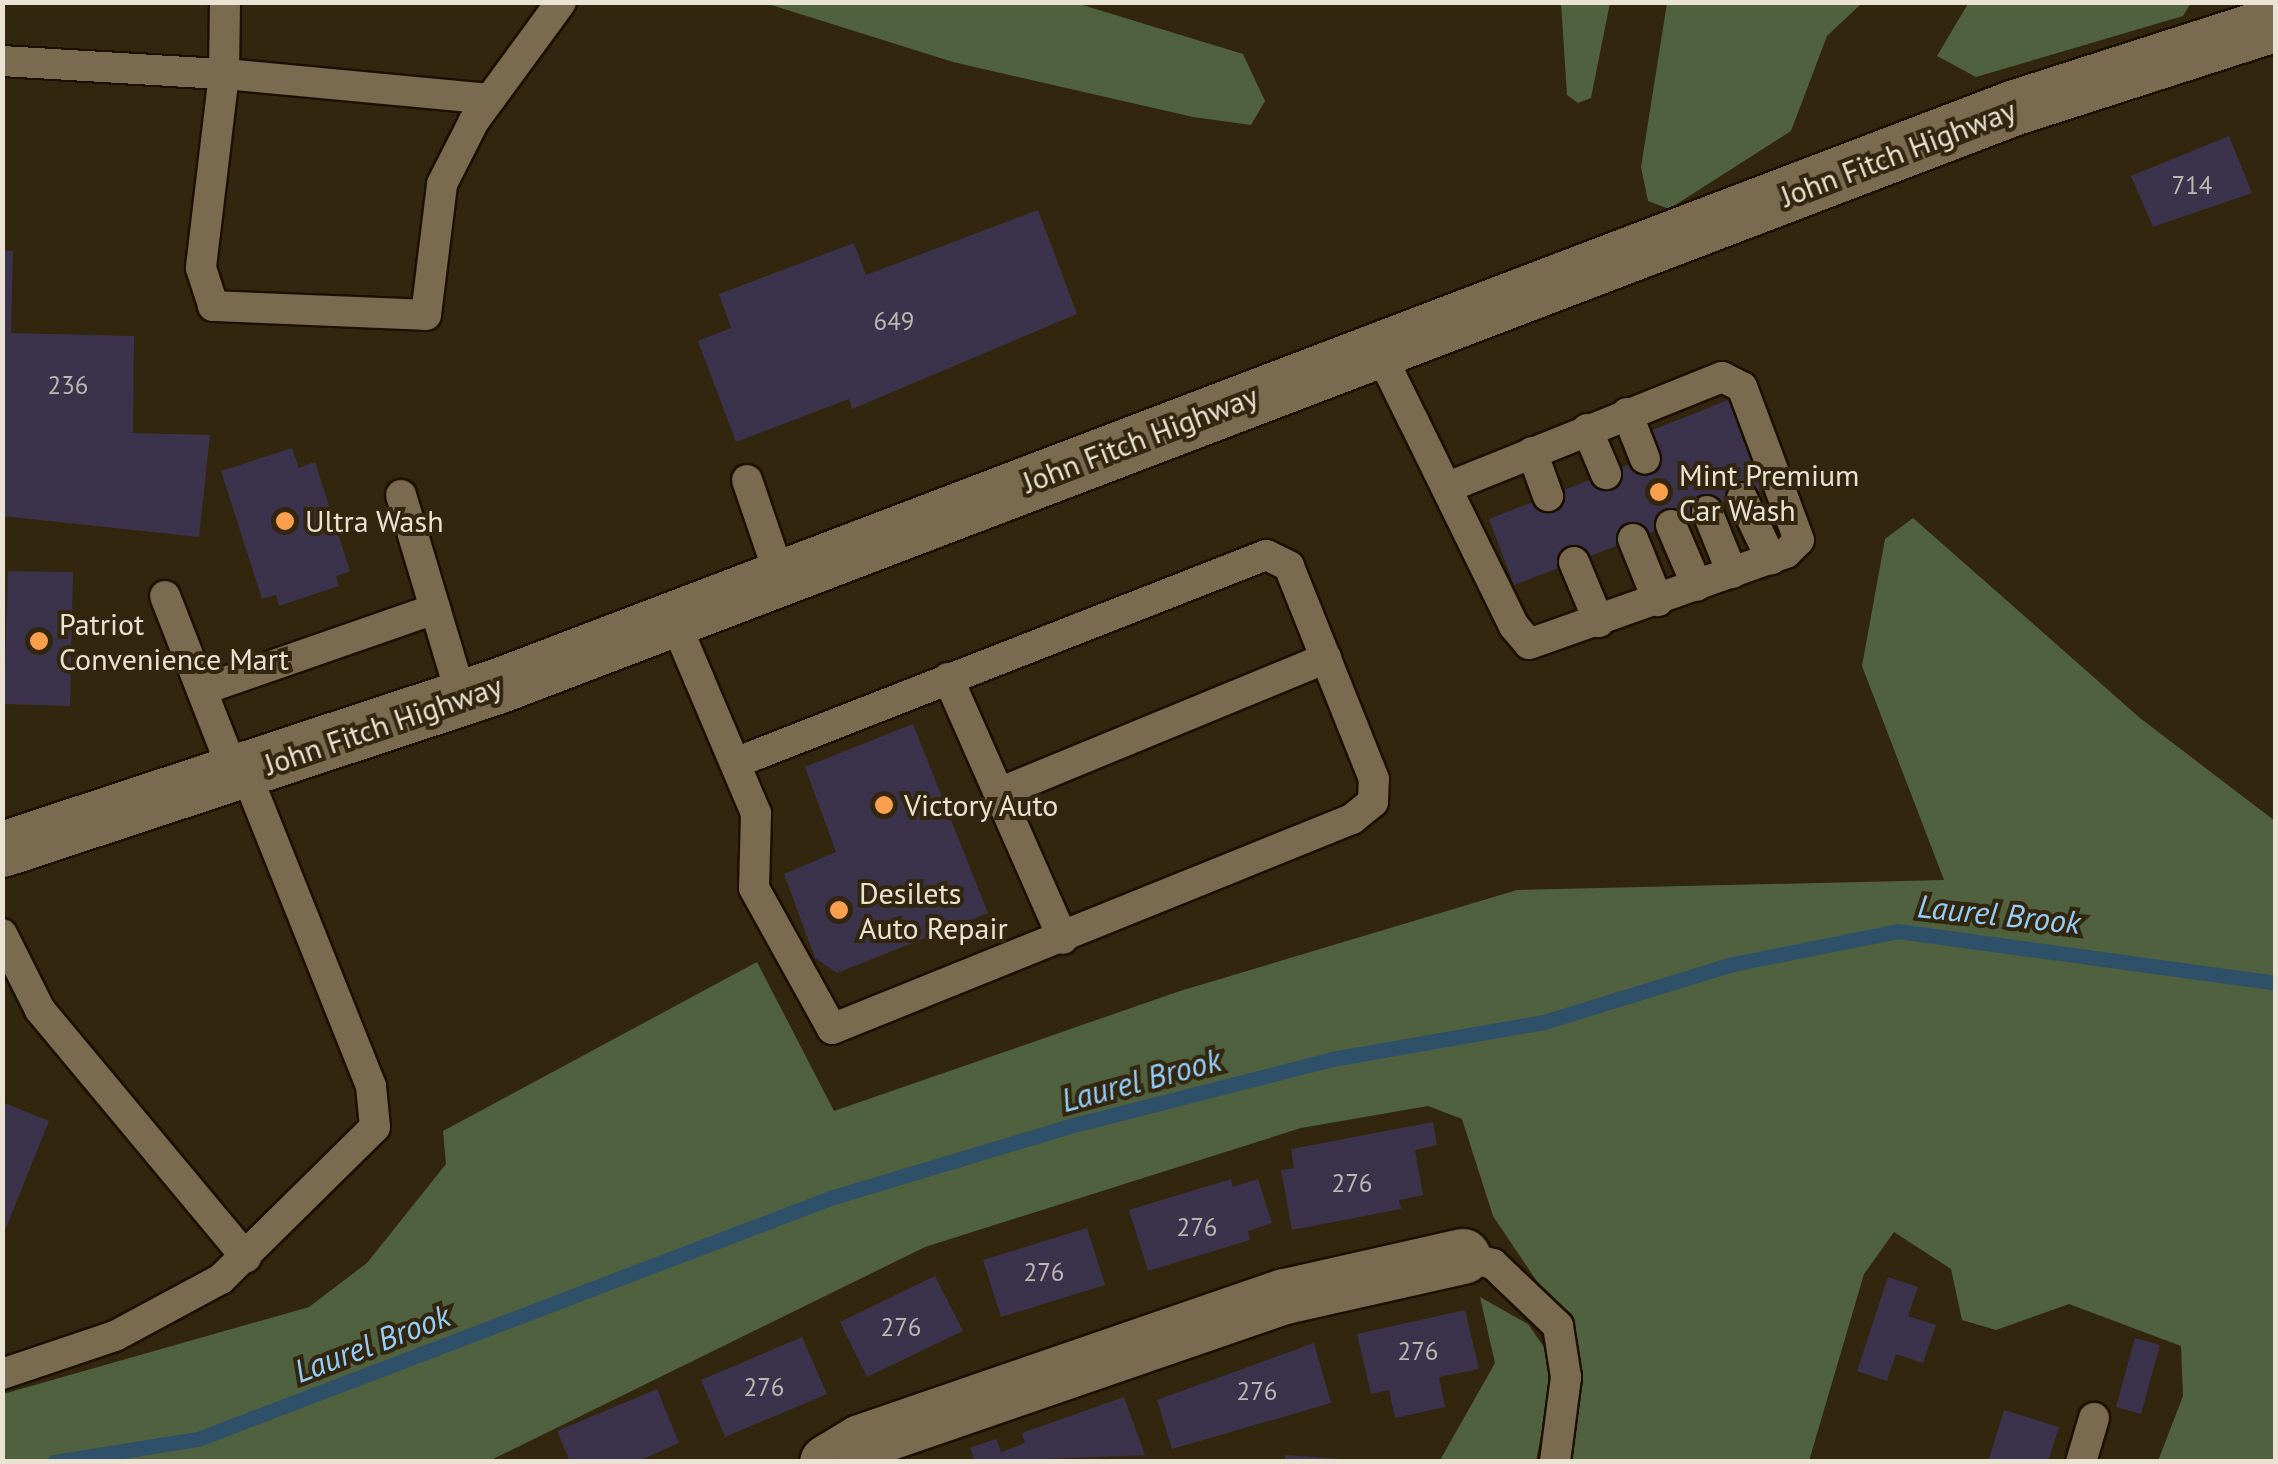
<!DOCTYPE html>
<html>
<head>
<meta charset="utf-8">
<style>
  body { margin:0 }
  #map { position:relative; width:2278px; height:1464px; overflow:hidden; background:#33260e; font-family:"PT Sans",sans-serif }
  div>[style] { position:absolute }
  .forest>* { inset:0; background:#50613f }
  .stream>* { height:15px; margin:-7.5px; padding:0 7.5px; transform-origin:7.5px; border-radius:7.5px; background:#2f5069 }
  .building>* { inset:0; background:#3b334c }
  .roads { filter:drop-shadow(2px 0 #1b0f00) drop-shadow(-2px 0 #1b0f00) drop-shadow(0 2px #1b0f00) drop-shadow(0 -2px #1b0f00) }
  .lane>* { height:30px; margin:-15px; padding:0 15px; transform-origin:15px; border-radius:15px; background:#796a50 }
  .street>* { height:55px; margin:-27.5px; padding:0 27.5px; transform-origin:27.5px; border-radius:27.5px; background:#796a50 }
  .secondary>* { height:55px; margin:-27.5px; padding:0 27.5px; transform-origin:27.5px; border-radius:27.5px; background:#796a50 }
  .dots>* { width:28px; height:28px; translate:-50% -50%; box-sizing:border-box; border:5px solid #33260e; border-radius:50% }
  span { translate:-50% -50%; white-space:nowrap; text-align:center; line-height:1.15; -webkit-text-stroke:8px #33260e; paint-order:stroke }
  .number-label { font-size:25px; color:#beb6b1 }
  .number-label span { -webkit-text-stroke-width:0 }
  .street-label { font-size:30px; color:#eae2d3 }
  .poi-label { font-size:30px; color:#eae2d3 }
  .left { translate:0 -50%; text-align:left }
  .water-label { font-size:32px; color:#95cefc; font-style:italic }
  .frame { position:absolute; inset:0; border:5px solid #eae2d3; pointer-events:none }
</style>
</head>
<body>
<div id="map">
  <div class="forest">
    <div style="clip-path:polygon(1969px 2px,2191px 2px,2191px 3px,2183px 16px,1976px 77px,1937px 56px)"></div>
    <div style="clip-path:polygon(765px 3px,1076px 3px,1243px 54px,1265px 101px,1251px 125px,1193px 117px,953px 62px)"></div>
    <div style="clip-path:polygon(1561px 3px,1610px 3px,1591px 98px,1578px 103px,1567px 95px)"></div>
    <div style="clip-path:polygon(1667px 3px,1862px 3px,1827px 36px,1791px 131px,1669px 209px,1648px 201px,1641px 167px)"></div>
    <div style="clip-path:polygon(1913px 518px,2140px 718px,2275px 821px,2275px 1461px,2158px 1461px,2183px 1396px,2181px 1346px,2069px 1304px,1996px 1330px,1962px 1320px,1951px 1269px,1894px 1232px,1864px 1274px,1809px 1461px,1572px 1461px,1579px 1402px,1571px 1332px,1493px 1216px,1462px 1119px,1428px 1106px,1301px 1128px,925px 1247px,489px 1461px,3px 1462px,3px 1394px,309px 1307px,367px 1263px,446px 1164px,443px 1131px,757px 962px,834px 1111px,1180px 991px,1517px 890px,1944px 880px,1862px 666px,1885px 539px)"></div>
    <div style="clip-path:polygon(1480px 1297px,1528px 1324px,1555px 1363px,1536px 1461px,1439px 1462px,1495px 1363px)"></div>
  </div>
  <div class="stream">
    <div style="left:54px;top:1462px;width:146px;rotate:-9.1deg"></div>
    <div style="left:198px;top:1439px;width:676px;rotate:-20.87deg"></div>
    <div style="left:830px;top:1198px;width:246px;rotate:-16.7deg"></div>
    <div style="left:1066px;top:1127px;width:275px;rotate:-14.3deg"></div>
    <div style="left:1332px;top:1059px;width:215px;rotate:-9.9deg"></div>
    <div style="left:1544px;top:1022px;width:198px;rotate:-17.1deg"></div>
    <div style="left:1733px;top:964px;width:168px;rotate:-11.3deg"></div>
    <div style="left:1898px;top:931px;width:382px;rotate:7.8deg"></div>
  </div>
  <div class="building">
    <div style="clip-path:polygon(2229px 136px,2252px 193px,2153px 227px,2131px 176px)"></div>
    <div style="clip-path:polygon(1038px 210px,1077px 314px,852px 409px,849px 399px,736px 442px,698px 341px,731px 328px,719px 294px,854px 243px,866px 275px)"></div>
    <div style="clip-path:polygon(2px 250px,13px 251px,11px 333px,134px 336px,133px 433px,210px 435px,199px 537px,2px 516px)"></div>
    <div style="clip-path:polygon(1736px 397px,1770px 487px,1514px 585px,1489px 519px,1659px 453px,1650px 431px)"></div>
    <div style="clip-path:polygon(292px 448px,299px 468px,315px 462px,350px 571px,336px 576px,339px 586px,279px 606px,276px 595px,262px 599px,221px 471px)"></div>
    <div style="clip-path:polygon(8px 571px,73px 572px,70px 706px,4px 704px)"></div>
    <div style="clip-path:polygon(913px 724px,988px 913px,837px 973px,815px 958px,784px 874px,836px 852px,805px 767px)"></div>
    <div style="clip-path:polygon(2px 1102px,49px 1121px,3px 1235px,2px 1235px)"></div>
    <div style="clip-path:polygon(1433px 1122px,1437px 1145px,1415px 1150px,1423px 1195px,1399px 1200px,1401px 1209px,1292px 1230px,1281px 1170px,1294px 1168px,1291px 1149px)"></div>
    <div style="clip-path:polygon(1231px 1179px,1233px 1187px,1258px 1179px,1272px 1223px,1248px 1231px,1250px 1240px,1148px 1271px,1129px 1210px)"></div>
    <div style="clip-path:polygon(1087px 1228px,1105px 1285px,1001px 1317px,983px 1260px)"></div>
    <div style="clip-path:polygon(935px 1276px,963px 1331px,867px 1377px,840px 1322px)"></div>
    <div style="clip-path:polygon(1888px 1277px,1918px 1287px,1908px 1316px,1936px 1325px,1923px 1363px,1896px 1354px,1887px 1381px,1857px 1371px)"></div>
    <div style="clip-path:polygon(1465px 1310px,1479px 1369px,1439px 1377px,1445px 1407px,1395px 1418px,1389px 1390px,1371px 1394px,1357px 1334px)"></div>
    <div style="clip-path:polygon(802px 1337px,827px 1394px,725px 1437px,701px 1380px)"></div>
    <div style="clip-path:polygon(2135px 1338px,2160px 1345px,2141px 1414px,2116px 1407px)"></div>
    <div style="clip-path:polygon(1314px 1343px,1331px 1403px,1172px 1449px,1157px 1400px)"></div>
    <div style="clip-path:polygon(657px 1389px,679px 1443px,636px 1462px,570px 1462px,557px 1431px)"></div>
    <div style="clip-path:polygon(1124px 1397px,1145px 1455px,975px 1462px,970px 1448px,996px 1439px,1001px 1452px,1025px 1443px,1022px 1433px)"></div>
    <div style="clip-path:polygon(2004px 1410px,2059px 1427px,2048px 1462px,1988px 1462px)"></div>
    <div style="clip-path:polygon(1285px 1455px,1342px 1459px,1342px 1462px,1285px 1462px)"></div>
  </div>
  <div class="roads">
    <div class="lane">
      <div style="left:2px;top:61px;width:222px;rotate:3.4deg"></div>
      <div style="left:224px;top:74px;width:72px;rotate:-89.2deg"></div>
      <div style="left:490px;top:99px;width:267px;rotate:-174.6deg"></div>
      <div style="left:224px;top:74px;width:195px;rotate:96.8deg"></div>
      <div style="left:201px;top:268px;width:40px;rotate:72deg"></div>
      <div style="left:213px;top:306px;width:213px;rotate:2.4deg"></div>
      <div style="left:426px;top:315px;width:132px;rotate:-83deg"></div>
      <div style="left:442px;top:184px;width:71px;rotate:-63.1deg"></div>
      <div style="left:474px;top:121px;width:147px;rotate:-53.8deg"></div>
      <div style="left:1378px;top:349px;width:79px;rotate:63.8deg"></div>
      <div style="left:1413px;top:420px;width:229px;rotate:63.9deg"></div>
      <div style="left:1514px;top:626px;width:23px;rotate:50deg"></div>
      <div style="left:1529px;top:644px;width:273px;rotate:-19.5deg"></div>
      <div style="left:1786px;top:553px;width:18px;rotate:-45deg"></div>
      <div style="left:1799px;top:540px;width:163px;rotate:-110.4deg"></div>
      <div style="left:1742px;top:387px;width:22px;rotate:-153deg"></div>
      <div style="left:1722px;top:377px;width:297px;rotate:158.1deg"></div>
      <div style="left:1627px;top:413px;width:49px;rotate:68.6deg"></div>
      <div style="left:1587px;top:429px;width:49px;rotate:67.1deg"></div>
      <div style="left:1532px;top:452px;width:47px;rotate:70deg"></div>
      <div style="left:747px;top:480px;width:108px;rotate:71.1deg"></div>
      <div style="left:401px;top:495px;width:212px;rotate:73.3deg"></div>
      <div style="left:1742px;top:498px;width:68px;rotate:64.6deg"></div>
      <div style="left:1707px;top:511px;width:67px;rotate:68deg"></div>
      <div style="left:1671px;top:525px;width:66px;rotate:66.9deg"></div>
      <div style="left:1633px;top:539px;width:67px;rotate:68deg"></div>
      <div style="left:1574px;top:562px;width:65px;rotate:67.4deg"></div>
      <div style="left:165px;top:596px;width:193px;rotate:68.7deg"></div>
      <div style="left:674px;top:620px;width:64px;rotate:67deg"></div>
      <div style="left:699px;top:679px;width:146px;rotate:67deg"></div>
      <div style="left:756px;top:813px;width:75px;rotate:91.5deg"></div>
      <div style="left:754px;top:888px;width:161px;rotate:61deg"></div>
      <div style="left:832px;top:1029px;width:561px;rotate:-21.99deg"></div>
      <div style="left:1352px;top:819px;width:27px;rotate:-39deg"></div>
      <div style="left:1373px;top:802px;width:23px;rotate:-88deg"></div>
      <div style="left:1374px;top:779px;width:229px;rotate:-111.8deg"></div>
      <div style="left:1289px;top:566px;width:25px;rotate:-154deg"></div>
      <div style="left:1266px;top:555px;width:570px;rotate:158.61deg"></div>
      <div style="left:948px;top:678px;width:285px;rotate:66.2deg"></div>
      <div style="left:202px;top:690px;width:247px;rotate:-19.2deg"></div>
      <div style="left:999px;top:793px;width:354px;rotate:-22.4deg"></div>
      <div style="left:2px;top:934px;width:85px;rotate:63.4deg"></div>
      <div style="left:40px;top:1010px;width:322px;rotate:50.2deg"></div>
      <div style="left:1463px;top:1256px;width:31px;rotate:15deg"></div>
      <div style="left:1493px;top:1264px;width:90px;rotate:43.6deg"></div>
      <div style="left:1558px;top:1326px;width:52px;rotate:81.1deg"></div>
      <div style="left:1566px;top:1377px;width:86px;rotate:97.4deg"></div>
      <div style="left:2px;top:1374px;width:119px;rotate:-18.6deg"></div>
      <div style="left:115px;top:1336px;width:120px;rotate:-28.3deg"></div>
      <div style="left:221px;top:1279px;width:216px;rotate:-44.6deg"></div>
      <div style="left:375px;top:1127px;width:41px;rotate:-95.6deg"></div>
      <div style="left:371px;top:1086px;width:337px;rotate:-111.8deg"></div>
      <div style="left:2081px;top:1462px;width:46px;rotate:-73.5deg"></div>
    </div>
    <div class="street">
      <div style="left:827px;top:1462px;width:39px;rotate:-31deg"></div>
      <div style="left:860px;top:1442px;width:449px;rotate:-19deg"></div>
      <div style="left:1285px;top:1296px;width:182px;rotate:-12.7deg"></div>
    </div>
    <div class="secondary">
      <div style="left:2px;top:849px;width:521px;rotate:-18.23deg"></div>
      <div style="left:497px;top:686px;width:1625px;rotate:-20.88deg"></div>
      <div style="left:2015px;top:107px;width:274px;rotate:-17.8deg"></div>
    </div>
  </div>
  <div class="dots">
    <div style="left:1659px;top:492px;background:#fa9f4e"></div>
    <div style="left:285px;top:521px;background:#fa9f4e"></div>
    <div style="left:39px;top:641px;background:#fa9f4e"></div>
    <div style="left:884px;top:805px;background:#fa9f4e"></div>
    <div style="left:839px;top:910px;background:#fa9f4e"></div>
  </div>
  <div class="number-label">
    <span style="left:2192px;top:185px">714</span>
    <span style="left:894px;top:321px">649</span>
    <span style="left:68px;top:385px">236</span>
    <span style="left:1352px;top:1183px">276</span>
    <span style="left:1197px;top:1227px">276</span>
    <span style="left:1044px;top:1272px">276</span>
    <span style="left:901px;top:1327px">276</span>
    <span style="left:1418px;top:1351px">276</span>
    <span style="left:764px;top:1387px">276</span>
    <span style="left:1257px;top:1391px">276</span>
  </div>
  <div class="street-label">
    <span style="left:1898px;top:153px;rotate:-21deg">John Fitch Highway</span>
    <span style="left:1140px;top:439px;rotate:-21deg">John Fitch Highway</span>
    <span style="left:383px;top:725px;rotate:-19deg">John Fitch Highway</span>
  </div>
  <div class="poi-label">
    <span class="left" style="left:1679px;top:492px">Mint Premium<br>Car Wash</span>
    <span class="left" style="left:305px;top:521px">Ultra Wash</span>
    <span class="left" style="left:59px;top:641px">Patriot<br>Convenience Mart</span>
    <span class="left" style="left:904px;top:805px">Victory Auto</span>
    <span class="left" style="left:859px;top:910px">Desilets<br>Auto Repair</span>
  </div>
  <div class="water-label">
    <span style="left:1999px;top:914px;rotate:6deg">Laurel Brook</span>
    <span style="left:1141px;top:1080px;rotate:-15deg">Laurel Brook</span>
    <span style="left:372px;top:1343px;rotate:-21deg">Laurel Brook</span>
  </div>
  <div class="frame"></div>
</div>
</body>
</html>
